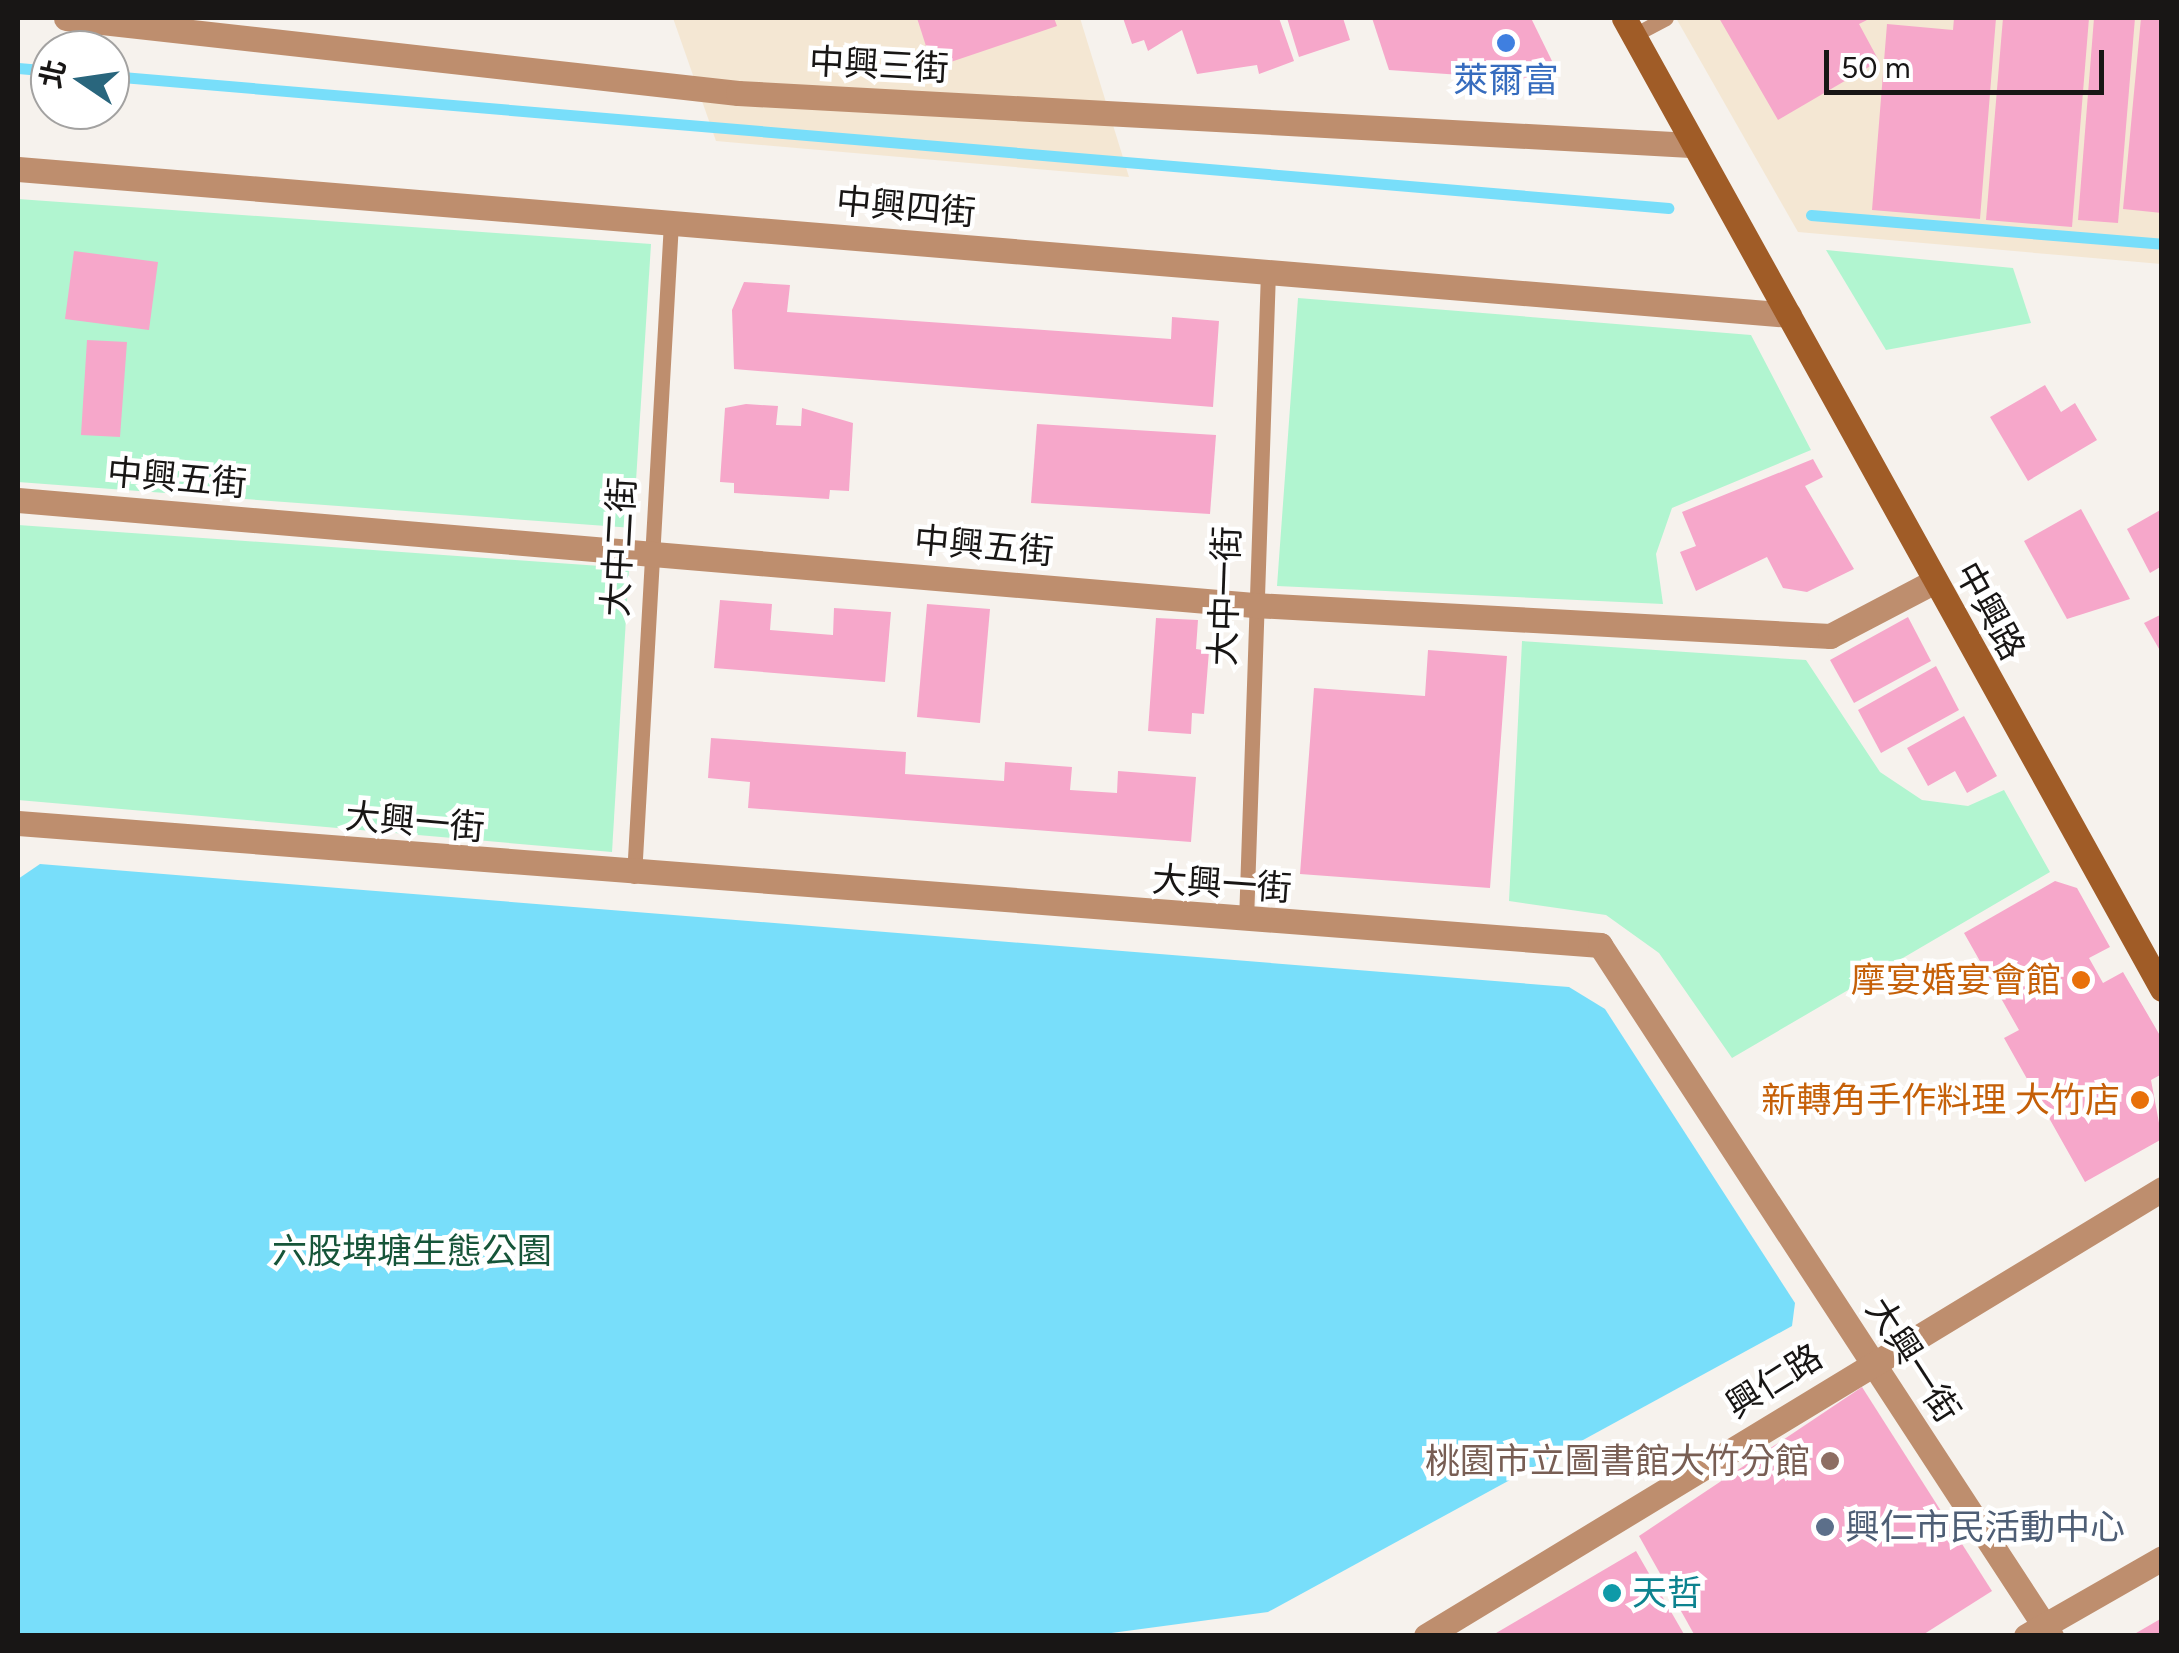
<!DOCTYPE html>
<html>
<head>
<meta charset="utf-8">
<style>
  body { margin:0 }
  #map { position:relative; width:2179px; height:1653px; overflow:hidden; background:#f6f2ed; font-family:Figtree,"Noto Sans TC",sans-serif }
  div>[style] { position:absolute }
  .industrial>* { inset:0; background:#f4e7d3 }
  .green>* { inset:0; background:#b1f5d0 }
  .water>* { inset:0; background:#78defa }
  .stream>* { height:11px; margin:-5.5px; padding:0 5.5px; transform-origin:5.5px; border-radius:5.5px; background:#78defa }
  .building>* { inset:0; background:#f6a7ca }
  .lane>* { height:15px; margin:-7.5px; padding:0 7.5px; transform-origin:7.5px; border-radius:7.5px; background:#be8e6e }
  .street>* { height:25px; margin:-12.5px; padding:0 12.5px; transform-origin:12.5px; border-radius:12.5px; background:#be8e6e }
  .secondary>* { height:25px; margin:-12.5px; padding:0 12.5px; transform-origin:12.5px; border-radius:12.5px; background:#a05c27 }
  .dots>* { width:28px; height:28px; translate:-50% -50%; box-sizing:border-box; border:5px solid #fff; border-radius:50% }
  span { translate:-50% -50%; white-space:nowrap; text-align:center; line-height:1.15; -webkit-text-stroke:9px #fff; paint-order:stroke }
  .street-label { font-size:35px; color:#181615 }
  .shop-label { font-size:35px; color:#366cbe }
  .food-label { font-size:35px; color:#c56008 }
  .right { translate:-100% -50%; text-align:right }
  .park-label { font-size:35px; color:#165539 }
  .education-label { font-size:35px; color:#785e54 }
  .service-label { font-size:35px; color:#4e5e75 }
  .left { translate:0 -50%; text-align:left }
  .culture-label { font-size:35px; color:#0d838f }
  .frame { position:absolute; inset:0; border:20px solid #181615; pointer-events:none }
  .north { position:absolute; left:30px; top:30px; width:100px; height:100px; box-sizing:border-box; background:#fff; border:2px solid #a3a2a1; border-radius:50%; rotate:283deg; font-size:28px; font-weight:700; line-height:40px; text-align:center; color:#181615 }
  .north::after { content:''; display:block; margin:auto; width:35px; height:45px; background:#29667d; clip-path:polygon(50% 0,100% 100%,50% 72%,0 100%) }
  .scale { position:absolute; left:1824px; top:50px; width:280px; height:45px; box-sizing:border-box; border:5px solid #181615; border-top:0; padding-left:12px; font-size:30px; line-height:35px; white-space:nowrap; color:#181615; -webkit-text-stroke:8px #fff; paint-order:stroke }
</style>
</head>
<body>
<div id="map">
  <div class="industrial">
    <div style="clip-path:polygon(673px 18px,1080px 18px,1129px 177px,716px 141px)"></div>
    <div style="clip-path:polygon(1676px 18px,2161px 18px,2161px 264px,1798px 232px)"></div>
  </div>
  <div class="green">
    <div style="clip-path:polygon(18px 199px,651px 244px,633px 528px,18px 482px)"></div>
    <div style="clip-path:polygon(1826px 250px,2013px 268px,2031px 323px,1886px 350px)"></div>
    <div style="clip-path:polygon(1298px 298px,1751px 335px,1811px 450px,1672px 508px,1656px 554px,1663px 604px,1277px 586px)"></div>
    <div style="clip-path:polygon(18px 525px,629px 568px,612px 852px,18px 800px)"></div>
    <div style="clip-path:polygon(1522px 641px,1806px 660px,1880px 772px,1922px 800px,1968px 806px,2004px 790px,2050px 872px,1732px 1058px,1659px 953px,1606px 915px,1509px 901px)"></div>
  </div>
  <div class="water">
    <div style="clip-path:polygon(40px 864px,1569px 987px,1605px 1009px,1795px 1303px,1792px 1326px,1268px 1612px,1089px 1636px,18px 1635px,18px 879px)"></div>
  </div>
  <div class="stream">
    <div style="left:18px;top:68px;width:32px;rotate:5deg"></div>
    <div style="left:110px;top:76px;width:1564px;rotate:4.84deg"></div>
    <div style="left:1811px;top:215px;width:352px;rotate:4.7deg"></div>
  </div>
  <div class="building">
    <div style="clip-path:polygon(917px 18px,1054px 18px,1057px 26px,933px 68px)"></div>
    <div style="clip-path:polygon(1123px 18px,1279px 18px,1294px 61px,1259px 74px,1257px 65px,1197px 74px,1182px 30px,1148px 51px,1144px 40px,1132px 44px)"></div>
    <div style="clip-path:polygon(1287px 18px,1343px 18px,1350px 40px,1299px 57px)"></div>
    <div style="clip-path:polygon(1372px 18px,1531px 18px,1552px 61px,1533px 80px,1389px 70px)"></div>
    <div style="clip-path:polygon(1719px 18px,1871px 18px,1859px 24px,1879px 61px,1778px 120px)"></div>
    <div style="clip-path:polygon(1954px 18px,1996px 18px,1980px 219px,1872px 210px,1887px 24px,1953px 30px)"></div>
    <div style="clip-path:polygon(2003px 18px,2089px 18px,2072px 227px,1986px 220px)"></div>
    <div style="clip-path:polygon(2094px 18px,2135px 18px,2118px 223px,2078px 220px)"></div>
    <div style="clip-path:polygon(2141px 18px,2162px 18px,2162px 213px,2123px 209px)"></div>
    <div style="clip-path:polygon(74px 251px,158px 262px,149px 330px,65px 319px)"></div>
    <div style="clip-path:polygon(744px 282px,790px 285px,787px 312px,1171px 339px,1172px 317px,1219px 321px,1213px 407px,734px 369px,732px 310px)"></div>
    <div style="clip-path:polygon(87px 340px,127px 342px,120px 437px,81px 435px)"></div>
    <div style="clip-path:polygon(2045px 385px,2061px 412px,2075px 403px,2097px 440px,2028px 481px,1990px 417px)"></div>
    <div style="clip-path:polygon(746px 404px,778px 406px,776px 425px,801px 426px,802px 408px,853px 423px,849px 491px,830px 490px,829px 499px,734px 493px,734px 483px,720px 482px,725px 408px)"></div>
    <div style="clip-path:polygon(1037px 424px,1216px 435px,1210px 514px,1031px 503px)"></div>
    <div style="clip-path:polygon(1813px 459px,1823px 477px,1805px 486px,1854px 569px,1807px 592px,1783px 588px,1767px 557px,1696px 591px,1680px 552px,1696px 546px,1682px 512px)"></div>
    <div style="clip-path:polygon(2081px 509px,2130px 599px,2067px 619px,2024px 541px)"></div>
    <div style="clip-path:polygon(2162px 509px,2162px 566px,2150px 573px,2127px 529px)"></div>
    <div style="clip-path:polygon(720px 600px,772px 604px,770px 630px,833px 635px,834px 608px,891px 612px,885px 682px,714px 668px)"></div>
    <div style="clip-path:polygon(927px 604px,990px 609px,980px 723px,917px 717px)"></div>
    <div style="clip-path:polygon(2162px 614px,2162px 654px,2144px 623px)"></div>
    <div style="clip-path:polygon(1908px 617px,1931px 661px,1854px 703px,1830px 660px)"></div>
    <div style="clip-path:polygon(1156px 618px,1198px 620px,1196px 649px,1209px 651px,1204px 714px,1192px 713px,1191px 734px,1148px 731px)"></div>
    <div style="clip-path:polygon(1428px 650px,1507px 656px,1490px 888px,1300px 874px,1314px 688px,1425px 696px)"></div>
    <div style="clip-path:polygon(1936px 666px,1959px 710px,1881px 753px,1858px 710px)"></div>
    <div style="clip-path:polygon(1964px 716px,1997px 776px,1967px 793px,1955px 771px,1928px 786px,1907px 748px)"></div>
    <div style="clip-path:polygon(711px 738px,906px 752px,905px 774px,1004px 781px,1005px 762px,1072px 767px,1070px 790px,1117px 793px,1118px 771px,1196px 777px,1191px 842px,748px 808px,750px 782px,708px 778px)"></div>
    <div style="clip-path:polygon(2055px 881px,2077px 888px,2110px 947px,2089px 958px,2103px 983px,2123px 972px,2162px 1039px,2162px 1074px,2151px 1080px,2162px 1139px,2085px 1182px,2004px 1038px,2019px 1030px,1964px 933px)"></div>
    <div style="clip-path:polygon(1862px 1387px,1992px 1591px,1921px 1636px,1695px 1636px,1639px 1536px)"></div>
    <div style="clip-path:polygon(1636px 1551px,1685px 1636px,1491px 1636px)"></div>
    <div style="clip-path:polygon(2162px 1618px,2162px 1636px,2131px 1636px)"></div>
  </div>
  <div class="lane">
    <div style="left:1634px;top:35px;width:36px;rotate:-28deg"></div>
    <div style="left:634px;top:876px;width:655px;rotate:-86.76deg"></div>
    <div style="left:1246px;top:921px;width:648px;rotate:-88.06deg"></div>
  </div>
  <div class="street">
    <div style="left:66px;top:18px;width:676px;rotate:6.37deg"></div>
    <div style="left:738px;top:93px;width:954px;rotate:3.12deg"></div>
    <div style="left:18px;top:169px;width:1777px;rotate:4.71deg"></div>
    <div style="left:18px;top:500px;width:1240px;rotate:4.86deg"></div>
    <div style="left:1254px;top:605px;width:577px;rotate:3.08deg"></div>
    <div style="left:1830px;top:636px;width:116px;rotate:-27.7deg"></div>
    <div style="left:18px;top:823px;width:1587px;rotate:4.41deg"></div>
    <div style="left:1600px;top:945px;width:825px;rotate:56.87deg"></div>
    <div style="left:1426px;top:1636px;width:861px;rotate:-31.27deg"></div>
    <div style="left:2026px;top:1636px;width:157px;rotate:-29.8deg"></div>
  </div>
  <div class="secondary">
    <div style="left:1624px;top:18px;width:1110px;rotate:61.01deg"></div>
  </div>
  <div class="dots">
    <div style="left:1506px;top:43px;background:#3f7fe0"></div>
    <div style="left:2081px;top:980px;background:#e8710a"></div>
    <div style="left:2140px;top:1100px;background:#e8710a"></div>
    <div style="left:1830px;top:1461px;background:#8d6e63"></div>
    <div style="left:1825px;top:1527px;background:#5c6f8a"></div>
    <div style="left:1612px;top:1593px;background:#0f9aa8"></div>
  </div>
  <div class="street-label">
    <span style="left:879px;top:65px;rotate:3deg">中興三街</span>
    <span style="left:906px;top:207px;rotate:5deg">中興四街</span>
    <span style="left:177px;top:478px;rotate:5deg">中興五街</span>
    <span style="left:984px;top:546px;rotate:5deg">中興五街</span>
    <span style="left:619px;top:547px;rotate:-87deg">大中二街</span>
    <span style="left:1225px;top:596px;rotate:-88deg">大中一街</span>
    <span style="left:1990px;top:611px;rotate:61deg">中興路</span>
    <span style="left:415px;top:822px;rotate:5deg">大興一街</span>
    <span style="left:1222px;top:884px;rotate:4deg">大興一街</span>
    <span style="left:1913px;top:1360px;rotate:57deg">大興一街</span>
    <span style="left:1774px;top:1381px;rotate:-32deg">興仁路</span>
  </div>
  <div class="shop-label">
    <span style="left:1506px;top:80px">萊爾富</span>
  </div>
  <div class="food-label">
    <span class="right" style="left:2061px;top:980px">摩宴婚宴會館</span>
    <span class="right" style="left:2120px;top:1100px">新轉角手作料理 大竹店</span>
  </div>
  <div class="park-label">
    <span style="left:412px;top:1251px">六股埤塘生態公園</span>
  </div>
  <div class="education-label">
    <span class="right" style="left:1810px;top:1461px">桃園市立圖書館大竹分館</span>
  </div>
  <div class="service-label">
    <span class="left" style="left:1845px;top:1527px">興仁市民活動中心</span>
  </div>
  <div class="culture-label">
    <span class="left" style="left:1632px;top:1593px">天哲</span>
  </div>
  <div class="frame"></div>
  <div class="north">北</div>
  <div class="scale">50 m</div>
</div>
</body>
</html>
